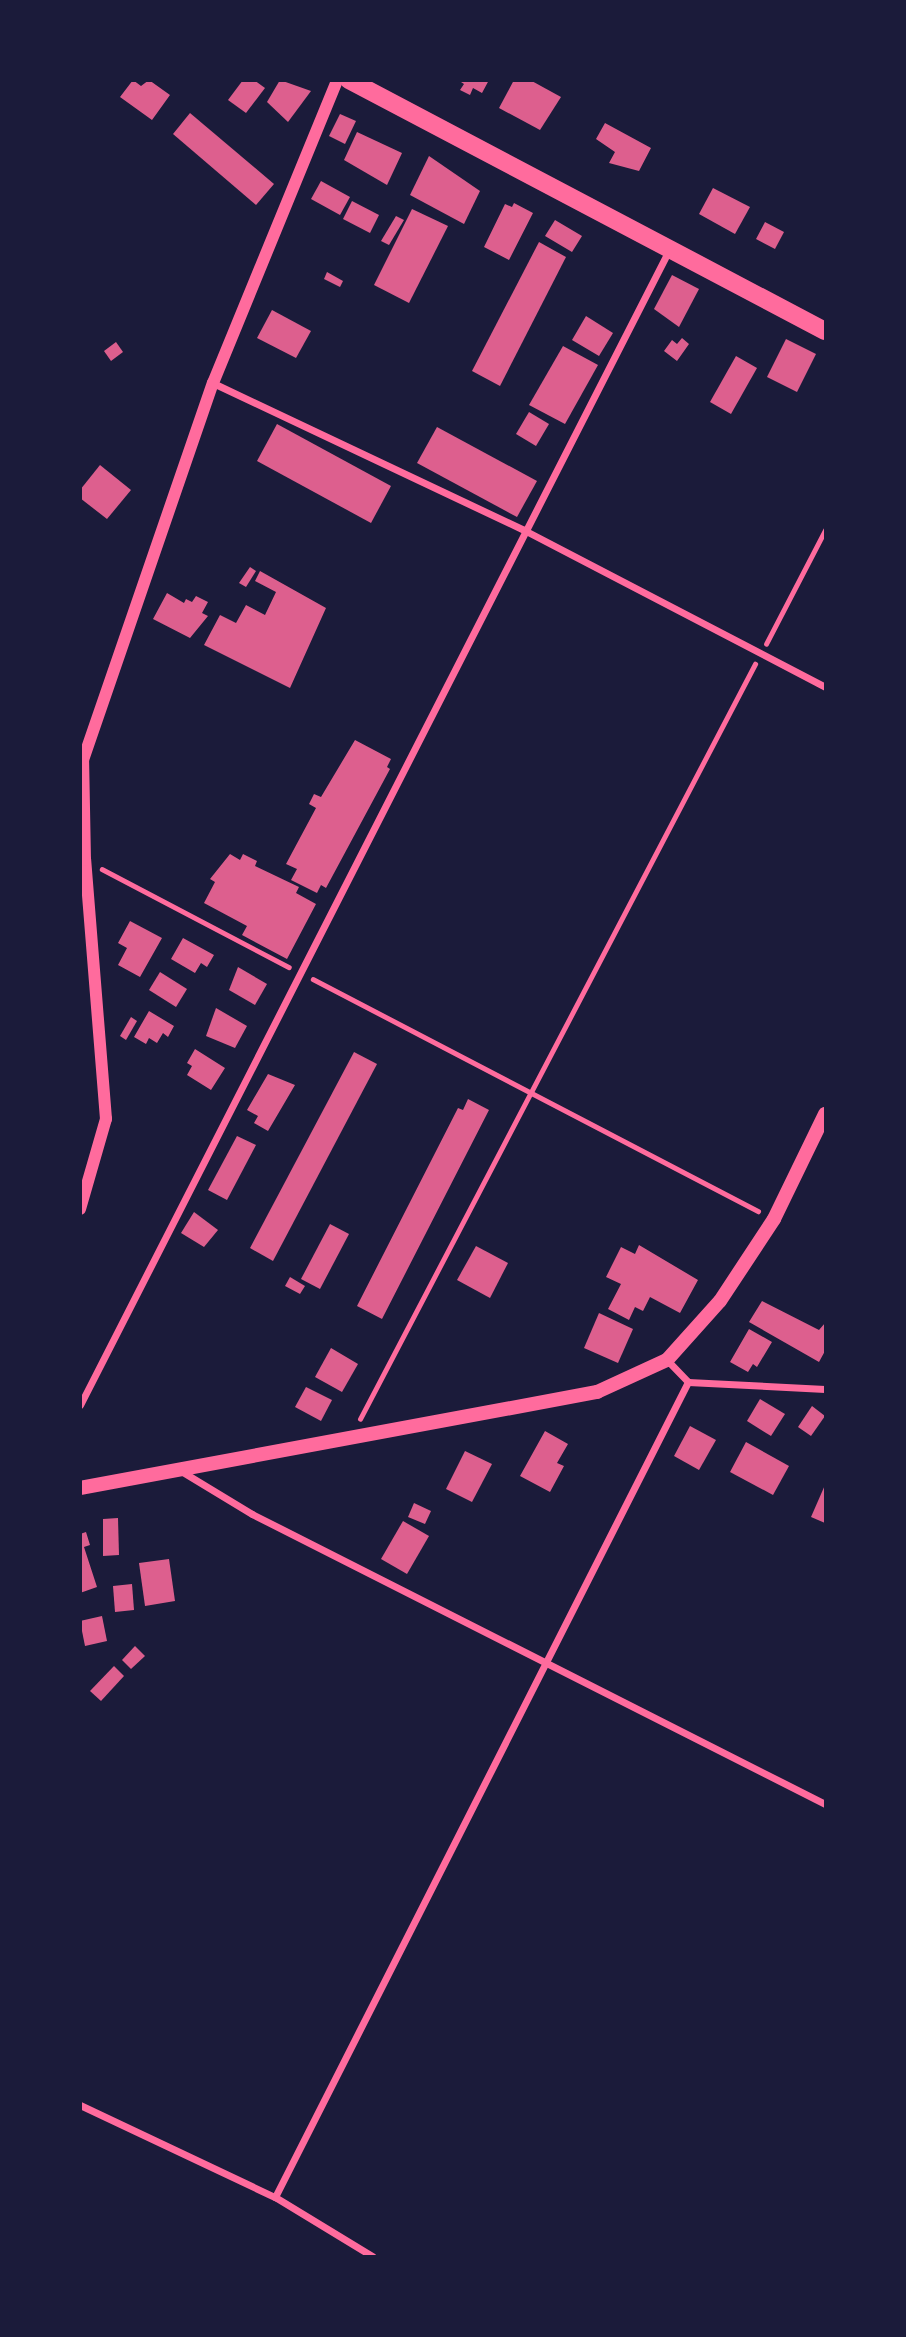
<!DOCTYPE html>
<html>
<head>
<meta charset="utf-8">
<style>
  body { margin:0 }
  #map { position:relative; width:906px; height:2337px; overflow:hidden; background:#1b1b3a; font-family:"Varela Round",sans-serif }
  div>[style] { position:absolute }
  .building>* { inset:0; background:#dd5f8e }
  .path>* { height:4.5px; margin:-2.25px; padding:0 2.25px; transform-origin:2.25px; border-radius:2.25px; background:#ff6b9d }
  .minor>* { height:7px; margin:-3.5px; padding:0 3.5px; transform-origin:3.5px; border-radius:3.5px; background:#ff6b9d }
  .tertiary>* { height:12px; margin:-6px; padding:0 6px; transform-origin:6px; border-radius:6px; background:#ff6b9d }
  .secondary>* { height:14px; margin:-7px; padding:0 7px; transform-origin:7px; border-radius:7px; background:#ff6b9d }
  .primary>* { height:18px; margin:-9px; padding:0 9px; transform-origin:9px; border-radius:9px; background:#ff6b9d }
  span { translate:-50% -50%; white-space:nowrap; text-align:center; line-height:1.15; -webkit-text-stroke:6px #1b1b3a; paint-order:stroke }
  .frame { position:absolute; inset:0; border:82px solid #1b1b3a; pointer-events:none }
</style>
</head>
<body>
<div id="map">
  <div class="building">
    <div style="clip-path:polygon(133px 80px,141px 86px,149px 80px,170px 95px,152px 120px,120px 97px)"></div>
    <div style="clip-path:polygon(243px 80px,254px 80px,265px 88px,246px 113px,228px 100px)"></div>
    <div style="clip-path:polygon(280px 80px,311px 91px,288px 122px,267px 102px)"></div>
    <div style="clip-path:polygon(458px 80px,489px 80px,482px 93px,473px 88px,470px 95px,460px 90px,464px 84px)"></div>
    <div style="clip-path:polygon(514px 80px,530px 80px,561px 97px,540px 130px,499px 108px)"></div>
    <div style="clip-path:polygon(190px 113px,274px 184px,256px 205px,173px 134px)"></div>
    <div style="clip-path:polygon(340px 114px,356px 121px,345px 144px,329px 136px)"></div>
    <div style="clip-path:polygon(605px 123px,651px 148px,639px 171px,609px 163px,615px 152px,596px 139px)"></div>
    <div style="clip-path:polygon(357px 132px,402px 153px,387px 185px,344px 160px)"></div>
    <div style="clip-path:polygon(429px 156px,480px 191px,464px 224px,410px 195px)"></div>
    <div style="clip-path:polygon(321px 181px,350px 197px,340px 215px,311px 199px)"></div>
    <div style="clip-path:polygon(713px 188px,750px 207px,735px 234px,699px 214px)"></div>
    <div style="clip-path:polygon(352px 201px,379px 215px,370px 233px,343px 219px)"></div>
    <div style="clip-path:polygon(514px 203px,533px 213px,509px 260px,484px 247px,505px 204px,512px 207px)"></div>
    <div style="clip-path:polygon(412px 209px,448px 226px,409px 303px,374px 285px)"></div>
    <div style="clip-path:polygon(396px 216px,404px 220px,389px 245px,381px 241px)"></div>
    <div style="clip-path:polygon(555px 220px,582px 236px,572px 252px,545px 236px)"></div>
    <div style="clip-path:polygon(765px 222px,784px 232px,775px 249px,756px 239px)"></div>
    <div style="clip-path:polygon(539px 242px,566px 257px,500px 386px,472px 371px)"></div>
    <div style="clip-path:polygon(327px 272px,343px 281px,340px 287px,324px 279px)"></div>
    <div style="clip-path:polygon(672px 275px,699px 289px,679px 327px,654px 309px)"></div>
    <div style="clip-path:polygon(272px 310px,311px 331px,296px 358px,257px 338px)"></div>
    <div style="clip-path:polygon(586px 316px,613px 333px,599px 356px,572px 340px)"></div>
    <div style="clip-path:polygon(682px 338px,689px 344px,677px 361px,664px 351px,672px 340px,677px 344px)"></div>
    <div style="clip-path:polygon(786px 339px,816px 354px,797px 392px,767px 377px)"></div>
    <div style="clip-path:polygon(116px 342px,123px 352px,111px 361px,104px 351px)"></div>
    <div style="clip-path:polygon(563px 346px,598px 365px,565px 424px,529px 405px)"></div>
    <div style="clip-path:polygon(736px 356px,757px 368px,731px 414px,710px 402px)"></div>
    <div style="clip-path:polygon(529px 412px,549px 424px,536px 446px,516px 434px)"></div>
    <div style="clip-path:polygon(277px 424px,391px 486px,371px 523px,257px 461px)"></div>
    <div style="clip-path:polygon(437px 427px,537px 481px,517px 517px,417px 463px)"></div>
    <div style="clip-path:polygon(100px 465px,131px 490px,107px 519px,80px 498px,80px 490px)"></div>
    <div style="clip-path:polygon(250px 567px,256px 571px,246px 587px,239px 583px)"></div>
    <div style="clip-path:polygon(260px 571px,326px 608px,290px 688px,204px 645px,220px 615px,236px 623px,246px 605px,265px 615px,276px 592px,255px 581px)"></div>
    <div style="clip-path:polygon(167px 593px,184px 603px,186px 599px,192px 602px,196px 596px,208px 602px,202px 613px,208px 616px,190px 638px,153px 619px)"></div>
    <div style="clip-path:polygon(355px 740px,391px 759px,387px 767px,390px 769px,326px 888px,321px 885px,317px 893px,291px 880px,297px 869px,286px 864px,316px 808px,309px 804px,314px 794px,321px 797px)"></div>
    <div style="clip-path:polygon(230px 854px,240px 860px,243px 854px,257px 861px,255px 866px,299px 887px,296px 893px,316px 904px,287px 959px,242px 935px,247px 926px,204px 903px,215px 882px,210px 879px)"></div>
    <div style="clip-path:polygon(130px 921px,162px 938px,140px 977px,118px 965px,127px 948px,118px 943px)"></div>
    <div style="clip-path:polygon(183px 938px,214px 955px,207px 967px,201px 963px,195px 973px,171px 959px)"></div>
    <div style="clip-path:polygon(238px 967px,267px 984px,255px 1005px,229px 990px)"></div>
    <div style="clip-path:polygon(160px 972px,187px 989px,176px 1007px,149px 990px)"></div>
    <div style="clip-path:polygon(216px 1008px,247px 1026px,235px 1048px,206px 1036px)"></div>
    <div style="clip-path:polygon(149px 1011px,174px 1026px,168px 1037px,163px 1033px,157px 1043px,149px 1038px,146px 1044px,134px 1037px)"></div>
    <div style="clip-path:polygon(131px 1017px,137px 1021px,126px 1040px,120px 1036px)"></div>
    <div style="clip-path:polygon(195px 1049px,225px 1068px,211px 1090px,187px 1075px,192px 1066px,187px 1063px)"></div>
    <div style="clip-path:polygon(354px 1052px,377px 1064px,273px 1261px,250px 1248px)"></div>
    <div style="clip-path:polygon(268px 1074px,295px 1085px,268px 1131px,254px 1123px,258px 1116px,247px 1110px)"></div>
    <div style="clip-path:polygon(468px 1099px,489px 1110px,382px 1319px,357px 1306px,458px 1108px,463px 1110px)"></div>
    <div style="clip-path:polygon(237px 1136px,256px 1145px,227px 1200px,208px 1190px)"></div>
    <div style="clip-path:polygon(194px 1212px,218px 1230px,204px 1247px,181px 1233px)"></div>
    <div style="clip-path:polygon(330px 1224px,349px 1234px,320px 1289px,301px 1279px)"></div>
    <div style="clip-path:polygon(639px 1245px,698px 1280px,680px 1313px,650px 1297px,643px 1311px,635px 1307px,629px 1320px,608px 1309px,621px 1284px,606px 1277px,621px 1247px,635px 1254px)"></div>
    <div style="clip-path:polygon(476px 1246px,508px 1263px,490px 1298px,457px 1280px)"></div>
    <div style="clip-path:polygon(290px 1277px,305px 1286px,300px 1294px,285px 1286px)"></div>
    <div style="clip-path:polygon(762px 1301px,819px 1330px,825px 1323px,825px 1351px,819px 1362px,749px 1322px)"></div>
    <div style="clip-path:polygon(599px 1313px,633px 1329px,618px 1363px,584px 1348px)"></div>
    <div style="clip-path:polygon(749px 1329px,772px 1342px,757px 1367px,753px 1364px,748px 1372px,730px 1362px)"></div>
    <div style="clip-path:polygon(331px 1348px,358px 1364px,342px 1392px,315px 1377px)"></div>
    <div style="clip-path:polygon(306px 1387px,332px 1400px,321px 1421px,295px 1407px)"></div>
    <div style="clip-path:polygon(760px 1399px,785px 1414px,771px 1436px,747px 1421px)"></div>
    <div style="clip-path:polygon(812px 1406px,825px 1416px,811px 1436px,798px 1427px)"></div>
    <div style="clip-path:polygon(690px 1426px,716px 1440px,699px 1470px,674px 1456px)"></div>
    <div style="clip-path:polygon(545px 1431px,568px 1444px,557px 1463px,564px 1466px,550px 1492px,520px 1476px)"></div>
    <div style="clip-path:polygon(746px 1442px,789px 1466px,773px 1495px,730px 1472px)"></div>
    <div style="clip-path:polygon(465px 1451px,492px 1464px,472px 1502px,446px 1489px)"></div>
    <div style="clip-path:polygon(825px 1485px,825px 1523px,811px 1517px)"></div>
    <div style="clip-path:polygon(414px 1503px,431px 1511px,425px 1524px,408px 1517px)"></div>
    <div style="clip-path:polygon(118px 1518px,119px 1555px,103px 1556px,103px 1519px)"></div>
    <div style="clip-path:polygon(403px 1521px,429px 1536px,407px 1574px,381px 1559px)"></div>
    <div style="clip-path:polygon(86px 1532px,90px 1545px,84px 1547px,97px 1587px,80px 1593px,80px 1534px)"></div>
    <div style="clip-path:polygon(169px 1559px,175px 1601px,145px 1606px,139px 1563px)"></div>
    <div style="clip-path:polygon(132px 1584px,134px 1610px,115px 1612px,113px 1586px)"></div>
    <div style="clip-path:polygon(102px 1616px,107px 1641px,85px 1646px,80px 1621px)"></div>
    <div style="clip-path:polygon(135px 1646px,145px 1656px,131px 1669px,122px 1660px)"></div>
    <div style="clip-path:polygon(114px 1666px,124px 1676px,101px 1701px,90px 1691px)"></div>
  </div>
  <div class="path">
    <div style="left:766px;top:644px;width:128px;rotate:-62.6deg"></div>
    <div style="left:102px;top:869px;width:211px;rotate:27.7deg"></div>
    <div style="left:313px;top:979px;width:502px;rotate:27.54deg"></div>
    <div style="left:360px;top:1419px;width:852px;rotate:-62.38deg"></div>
  </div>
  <div class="minor">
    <div style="left:213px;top:383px;width:344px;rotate:25.3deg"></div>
    <div style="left:524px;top:530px;width:339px;rotate:27.5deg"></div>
    <div style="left:667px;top:1360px;width:30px;rotate:46deg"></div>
    <div style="left:688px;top:1382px;width:137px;rotate:2.9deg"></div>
    <div style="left:80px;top:1405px;width:1297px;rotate:-62.98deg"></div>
    <div style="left:181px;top:1471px;width:83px;rotate:31.2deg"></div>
    <div style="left:252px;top:1514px;width:642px;rotate:26.84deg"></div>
    <div style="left:80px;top:2105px;width:216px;rotate:25.3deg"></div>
    <div style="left:275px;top:2197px;width:114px;rotate:31.3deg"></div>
    <div style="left:275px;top:2197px;width:914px;rotate:-63.13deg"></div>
  </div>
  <div class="tertiary">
    <div style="left:80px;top:1209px;width:94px;rotate:-73.9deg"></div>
    <div style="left:106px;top:1119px;width:260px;rotate:-94.6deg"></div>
    <div style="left:85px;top:860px;width:100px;rotate:-91.1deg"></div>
    <div style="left:83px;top:760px;width:399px;rotate:-71deg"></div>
    <div style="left:213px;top:383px;width:327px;rotate:-67.7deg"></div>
  </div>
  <div class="secondary">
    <div style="left:80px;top:1488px;width:526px;rotate:-10.52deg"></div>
    <div style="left:597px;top:1392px;width:77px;rotate:-24.6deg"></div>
    <div style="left:667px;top:1360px;width:79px;rotate:-48.1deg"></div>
    <div style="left:720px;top:1301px;width:98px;rotate:-56.6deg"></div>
    <div style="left:774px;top:1219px;width:117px;rotate:-64.1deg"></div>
  </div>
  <div class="primary">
    <div style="left:349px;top:80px;width:538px;rotate:27.8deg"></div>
  </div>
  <div class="frame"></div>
</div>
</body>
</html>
